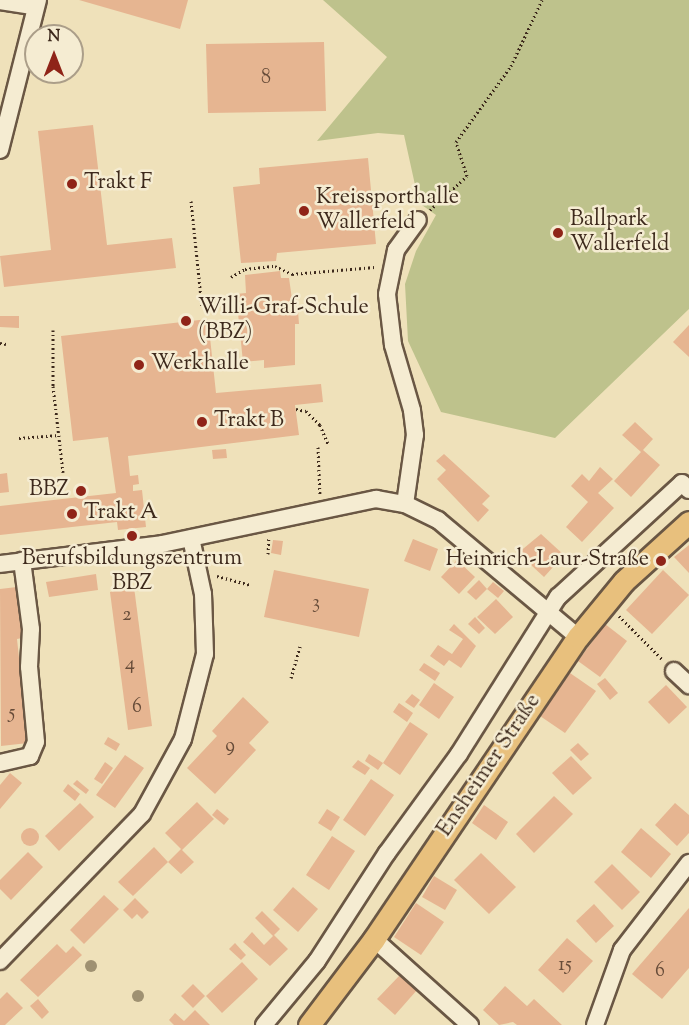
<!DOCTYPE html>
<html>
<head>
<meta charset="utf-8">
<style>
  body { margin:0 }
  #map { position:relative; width:689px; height:1025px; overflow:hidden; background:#efe1ba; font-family:"Sorts Mill Goudy",serif }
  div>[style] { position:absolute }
  .green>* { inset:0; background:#bec28c }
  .building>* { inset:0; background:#e6b591 }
  .round { border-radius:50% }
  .path>* { height:3px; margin-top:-1.5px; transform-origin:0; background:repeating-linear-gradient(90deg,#3d291c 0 1.5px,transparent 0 4.5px) }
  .roads { filter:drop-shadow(2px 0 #6a5744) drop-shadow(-2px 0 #6a5744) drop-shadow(0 2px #6a5744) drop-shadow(0 -2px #6a5744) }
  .minor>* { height:16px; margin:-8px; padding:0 8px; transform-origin:8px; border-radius:8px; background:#f5ecd2 }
  .major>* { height:21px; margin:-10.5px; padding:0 10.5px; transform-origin:10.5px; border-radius:10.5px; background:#e8c07d }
  .trees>* { width:12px; height:12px; margin:-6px; border-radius:50%; background:#9f9172 }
  .dots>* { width:16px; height:16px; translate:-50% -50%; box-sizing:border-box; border:3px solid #f5ecd2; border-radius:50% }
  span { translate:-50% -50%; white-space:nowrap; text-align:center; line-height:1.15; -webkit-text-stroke:5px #f5ecd2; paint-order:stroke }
  .number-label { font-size:20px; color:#674c39 }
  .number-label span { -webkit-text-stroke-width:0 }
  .poi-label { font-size:22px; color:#3d291c }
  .left { translate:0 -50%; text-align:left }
  .right { translate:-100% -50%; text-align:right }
  .street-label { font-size:22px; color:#3d291c }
  .north { position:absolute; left:24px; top:24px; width:60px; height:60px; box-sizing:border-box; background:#f5ecd2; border:2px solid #ab9e89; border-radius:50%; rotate:0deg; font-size:16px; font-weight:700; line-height:24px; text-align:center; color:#3d291c }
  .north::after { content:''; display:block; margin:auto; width:21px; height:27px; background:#8f2418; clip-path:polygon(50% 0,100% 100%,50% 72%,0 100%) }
</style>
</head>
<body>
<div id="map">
  <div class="green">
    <div style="clip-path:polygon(323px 0,689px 0,689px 309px,555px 438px,441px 412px,408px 341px,405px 284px,416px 251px,436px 215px,419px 203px,404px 135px,378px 133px,317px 141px,387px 57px)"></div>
  </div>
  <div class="building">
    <div style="clip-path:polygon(79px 0,188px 0,180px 29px)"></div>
    <div style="clip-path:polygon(324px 42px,326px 111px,208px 113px,206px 44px)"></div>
    <div style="clip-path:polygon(93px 125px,107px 245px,172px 238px,176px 268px,4px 287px,0 256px,51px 250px,38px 131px)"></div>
    <div style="clip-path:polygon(368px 158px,376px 244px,277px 253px,276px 261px,241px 263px,233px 187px,260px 184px,259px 168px)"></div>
    <div style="clip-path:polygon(280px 271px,281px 278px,289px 278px,292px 299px,297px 298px,299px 324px,295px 324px,295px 365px,264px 368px,264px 360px,243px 362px,236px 294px,246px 293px,245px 275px)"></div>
    <div style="clip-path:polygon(0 316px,19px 316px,19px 328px,0 327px)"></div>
    <div style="clip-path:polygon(208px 319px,216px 393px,321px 384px,323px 402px,295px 405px,299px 435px,128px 456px,130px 476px,138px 475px,139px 484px,133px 485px,133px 491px,142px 490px,146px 527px,118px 530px,117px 522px,0 535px,0 506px,116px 493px,108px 437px,73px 441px,61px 336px)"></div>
    <div style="clip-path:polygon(689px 325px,689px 357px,673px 342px)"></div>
    <div style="clip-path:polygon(635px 422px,653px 439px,643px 450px,660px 465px,631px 497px,614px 481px,641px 452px,622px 435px)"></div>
    <div style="clip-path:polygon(226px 449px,227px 458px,213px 459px,212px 450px)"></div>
    <div style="clip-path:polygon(444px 454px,490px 496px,482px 504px,489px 510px,478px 522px,437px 479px,446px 470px,436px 461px)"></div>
    <div style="clip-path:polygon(600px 467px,613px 479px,598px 493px,614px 508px,582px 542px,566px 527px,588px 502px,571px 486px,582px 474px,589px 481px)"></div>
    <div style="clip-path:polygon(7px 473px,9px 492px,0 493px,0 474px)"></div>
    <div style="clip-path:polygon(541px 534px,564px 555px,544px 577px,518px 553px)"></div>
    <div style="clip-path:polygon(413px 539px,438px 549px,430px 571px,404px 561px)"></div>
    <div style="clip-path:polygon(273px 540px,283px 541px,281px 555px,271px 553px)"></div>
    <div style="clip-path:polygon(689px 545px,689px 573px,674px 557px)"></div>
    <div style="clip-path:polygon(457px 560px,475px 577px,459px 594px,441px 577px)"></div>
    <div style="clip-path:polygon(274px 570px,369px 589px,359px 637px,264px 617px)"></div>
    <div style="clip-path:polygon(663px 570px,689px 595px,652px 634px,626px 610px)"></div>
    <div style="clip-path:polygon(96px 574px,98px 590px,49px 597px,46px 582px)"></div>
    <div style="clip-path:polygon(479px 580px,487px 589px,476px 600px,467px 592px)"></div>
    <div style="clip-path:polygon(493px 582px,504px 591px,498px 598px,487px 589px)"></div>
    <div style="clip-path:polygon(17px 587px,22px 638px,17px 639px,28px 743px,1px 746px,0 589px)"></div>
    <div style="clip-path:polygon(134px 587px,152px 726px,128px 730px,110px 592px)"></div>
    <div style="clip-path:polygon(496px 599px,513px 617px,495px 634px,477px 617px)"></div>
    <div style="clip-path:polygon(475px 617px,485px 628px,479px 634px,468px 624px)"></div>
    <div style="clip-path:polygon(454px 624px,476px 646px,461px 668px,449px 660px,444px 666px,430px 656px,438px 645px,452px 654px,463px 639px,449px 630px)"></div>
    <div style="clip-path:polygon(605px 624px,627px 641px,600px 677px,578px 661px)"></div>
    <div style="clip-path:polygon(424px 663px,440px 673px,435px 681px,419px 670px)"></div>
    <div style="clip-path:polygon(570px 673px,596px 691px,565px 733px,540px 716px)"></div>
    <div style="clip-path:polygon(605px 678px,618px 693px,610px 700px,597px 684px)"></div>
    <div style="clip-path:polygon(434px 683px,454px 697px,439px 719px,419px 705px)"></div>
    <div style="clip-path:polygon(666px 685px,687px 707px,669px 724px,648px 702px)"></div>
    <div style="clip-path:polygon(412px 694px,420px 700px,414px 708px,405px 702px)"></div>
    <div style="clip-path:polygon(243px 697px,269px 722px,249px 743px,256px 750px,215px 794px,187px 768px,217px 736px,212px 731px)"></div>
    <div style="clip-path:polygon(399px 703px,413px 713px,407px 722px,393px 712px)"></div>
    <div style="clip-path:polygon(410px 722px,428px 734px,400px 775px,383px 763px)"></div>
    <div style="clip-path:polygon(108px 737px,120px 744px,116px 751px,104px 744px)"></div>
    <div style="clip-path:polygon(578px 743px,589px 754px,581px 761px,570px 750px)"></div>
    <div style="clip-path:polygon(369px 754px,383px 763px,378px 770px,365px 761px)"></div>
    <div style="clip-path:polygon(125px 755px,144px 768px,115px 808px,96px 795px)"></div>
    <div style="clip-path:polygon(571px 756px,592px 778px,573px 795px,552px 773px)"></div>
    <div style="clip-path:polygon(358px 760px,370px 768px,365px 775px,352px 767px)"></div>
    <div style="clip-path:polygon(105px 762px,113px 768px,102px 784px,94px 779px)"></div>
    <div style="clip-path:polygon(10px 773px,22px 783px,0 809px,0 785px)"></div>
    <div style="clip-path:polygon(371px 779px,394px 795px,365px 836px,343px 820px)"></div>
    <div style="clip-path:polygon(77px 780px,89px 790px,86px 794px,73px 784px)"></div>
    <div style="clip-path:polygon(68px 784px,80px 794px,75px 801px,63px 791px)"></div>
    <div style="clip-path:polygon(554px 796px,573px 814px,534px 853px,516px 834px)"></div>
    <div style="clip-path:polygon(197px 802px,214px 819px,182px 850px,194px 862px,181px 874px,168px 862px,181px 849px,165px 833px)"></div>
    <div style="clip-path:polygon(80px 803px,94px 817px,59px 851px,45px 836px)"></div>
    <div style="clip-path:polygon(675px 803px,689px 815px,689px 833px,677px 846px,655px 825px)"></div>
    <div style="clip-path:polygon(484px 805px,508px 822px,496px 840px,472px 823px)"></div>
    <div style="clip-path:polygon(217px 809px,229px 819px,224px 825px,212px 815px)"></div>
    <div style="clip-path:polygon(327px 809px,340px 817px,331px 831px,318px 823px)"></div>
    <div class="round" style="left:21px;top:828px;width:18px;height:18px"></div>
    <div style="clip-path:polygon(641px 828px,671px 854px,651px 878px,621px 852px)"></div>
    <div style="clip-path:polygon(332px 836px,355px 851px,329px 890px,306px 875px)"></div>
    <div style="clip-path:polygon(154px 847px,168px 862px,133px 896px,118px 882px)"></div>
    <div style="clip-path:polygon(28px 852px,43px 867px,11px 900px,0 889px,0 880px)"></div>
    <div style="clip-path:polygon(481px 853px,516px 887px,489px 914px,454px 880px)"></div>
    <div style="clip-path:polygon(612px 864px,640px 892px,622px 910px,594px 882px)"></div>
    <div style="clip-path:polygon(434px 876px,457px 890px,445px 910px,422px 897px)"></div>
    <div style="clip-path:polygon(293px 887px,318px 909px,298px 932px,273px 910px)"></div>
    <div style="clip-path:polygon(104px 895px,119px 909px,84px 944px,70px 930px)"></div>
    <div style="clip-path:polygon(135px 898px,149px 912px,142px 919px,137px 914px,132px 919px,123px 910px)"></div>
    <div style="clip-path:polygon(416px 903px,444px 922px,421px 955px,394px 937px)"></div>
    <div style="clip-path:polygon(594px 904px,614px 926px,596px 943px,576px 921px)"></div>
    <div style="clip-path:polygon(689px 908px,689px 968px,662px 999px,632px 974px)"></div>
    <div style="clip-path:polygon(262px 911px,280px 929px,274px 935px,288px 949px,270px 966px,243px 942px,252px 932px,264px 945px,273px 936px,255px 918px)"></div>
    <div style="clip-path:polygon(567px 938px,593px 961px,563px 993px,538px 970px)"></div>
    <div style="clip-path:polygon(235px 943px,246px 955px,241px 960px,229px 949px)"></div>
    <div style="clip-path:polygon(57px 944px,66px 953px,73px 946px,82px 955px,38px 997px,20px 980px)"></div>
    <div style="clip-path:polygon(242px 962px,258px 979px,222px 1013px,206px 996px)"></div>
    <div style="clip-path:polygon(400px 975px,417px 990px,395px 1015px,377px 999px)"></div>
    <div style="clip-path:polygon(193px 984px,205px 996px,193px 1008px,181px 996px)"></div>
    <div style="clip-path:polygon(505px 986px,527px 1006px,534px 999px,562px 1025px,517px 1025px,513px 1022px,499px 1025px,483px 1010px)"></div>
    <div style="clip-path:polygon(7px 992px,23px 1008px,5px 1025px,0 1025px,0 999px)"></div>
    <div style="clip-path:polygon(38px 999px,49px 1012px,42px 1019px,30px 1006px)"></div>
    <div style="clip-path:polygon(195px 1010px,210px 1025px,174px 1025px,169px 1020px,175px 1013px,184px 1021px)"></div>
  </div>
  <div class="path">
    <div style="left:191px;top:201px;width:107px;rotate:84.1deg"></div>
    <div style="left:430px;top:210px;width:50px;rotate:-42.6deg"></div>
    <div style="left:467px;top:176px;width:36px;rotate:-108deg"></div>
    <div style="left:456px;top:142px;width:94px;rotate:-54.1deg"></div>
    <div style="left:511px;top:66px;width:73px;rotate:-64.8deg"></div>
    <div style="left:231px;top:277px;width:16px;rotate:-30deg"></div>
    <div style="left:245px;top:269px;width:30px;rotate:-6deg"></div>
    <div style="left:275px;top:266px;width:19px;rotate:25deg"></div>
    <div style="left:292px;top:274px;width:83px;rotate:-4.8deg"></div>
    <div style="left:53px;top:330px;width:56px;rotate:90deg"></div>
    <div style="left:53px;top:386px;width:87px;rotate:83.4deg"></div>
    <div style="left:0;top:343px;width:6px;rotate:9deg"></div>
    <div style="left:296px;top:409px;width:10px;rotate:11deg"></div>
    <div style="left:306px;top:411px;width:20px;rotate:45deg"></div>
    <div style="left:320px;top:425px;width:21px;rotate:67deg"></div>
    <div style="left:19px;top:438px;width:40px;rotate:-4.3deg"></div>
    <div style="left:318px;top:447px;width:49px;rotate:87.7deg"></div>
    <div style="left:268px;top:554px;width:17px;rotate:-87deg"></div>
    <div style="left:217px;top:576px;width:35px;rotate:15deg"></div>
    <div style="left:619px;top:616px;width:62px;rotate:45deg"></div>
    <div style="left:291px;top:678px;width:33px;rotate:-74deg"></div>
  </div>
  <div class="roads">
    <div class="minor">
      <div style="left:0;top:1px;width:36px;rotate:9deg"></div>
      <div style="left:0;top:150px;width:155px;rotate:-75.8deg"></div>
      <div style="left:405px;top:504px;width:70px;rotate:-81.8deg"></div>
      <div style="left:415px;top:435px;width:25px;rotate:-97deg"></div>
      <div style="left:412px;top:410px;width:68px;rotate:-106.3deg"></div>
      <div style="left:393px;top:345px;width:51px;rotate:-96.7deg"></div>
      <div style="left:387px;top:294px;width:45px;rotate:-78.4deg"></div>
      <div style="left:396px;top:250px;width:37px;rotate:-54deg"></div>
      <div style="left:0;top:564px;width:163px;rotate:-7deg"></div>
      <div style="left:162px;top:544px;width:219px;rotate:-11.9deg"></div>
      <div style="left:376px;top:499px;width:29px;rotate:10deg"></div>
      <div style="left:405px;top:504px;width:37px;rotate:26deg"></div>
      <div style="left:438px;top:520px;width:182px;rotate:39.9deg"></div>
      <div style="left:674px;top:671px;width:21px;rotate:43deg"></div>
      <div style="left:0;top:763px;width:31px;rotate:-13deg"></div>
      <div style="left:30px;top:756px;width:15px;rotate:-67deg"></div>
      <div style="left:36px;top:742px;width:75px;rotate:-95.3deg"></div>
      <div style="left:29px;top:667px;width:38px;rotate:-87deg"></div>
      <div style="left:31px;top:629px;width:69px;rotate:-97.5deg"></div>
      <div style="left:374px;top:939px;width:129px;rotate:41.9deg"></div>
      <div style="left:0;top:961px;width:204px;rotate:-46deg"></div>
      <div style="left:142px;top:814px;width:85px;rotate:-61.3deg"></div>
      <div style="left:183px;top:739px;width:88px;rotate:-75.5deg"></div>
      <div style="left:205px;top:654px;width:60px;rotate:-91.9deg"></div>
      <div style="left:203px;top:594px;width:57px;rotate:-102.1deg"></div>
      <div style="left:264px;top:1025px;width:83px;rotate:-50.4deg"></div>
      <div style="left:317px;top:961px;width:129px;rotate:-57.1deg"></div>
      <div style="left:387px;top:853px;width:122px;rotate:-54deg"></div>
      <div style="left:459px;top:754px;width:186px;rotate:-57.8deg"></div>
      <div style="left:558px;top:597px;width:168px;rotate:-42.6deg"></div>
      <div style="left:682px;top:483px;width:10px;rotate:45deg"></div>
      <div style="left:595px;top:1025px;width:80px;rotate:-70.2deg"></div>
      <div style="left:622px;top:950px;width:110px;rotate:-52.4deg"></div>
    </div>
    <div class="major">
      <div style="left:309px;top:1025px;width:108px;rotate:-52.9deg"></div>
      <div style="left:374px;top:939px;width:364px;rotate:-56deg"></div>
      <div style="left:578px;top:637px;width:72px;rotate:-50.6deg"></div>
      <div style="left:624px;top:581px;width:88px;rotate:-42.2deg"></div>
    </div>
  </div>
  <div class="trees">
    <div style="left:91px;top:966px"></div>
    <div style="left:138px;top:996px"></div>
  </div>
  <div class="dots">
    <div style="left:72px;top:184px;background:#8f2418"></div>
    <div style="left:304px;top:211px;background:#8f2418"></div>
    <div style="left:558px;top:233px;background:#8f2418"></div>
    <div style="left:186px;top:321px;background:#8f2418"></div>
    <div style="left:139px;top:365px;background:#8f2418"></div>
    <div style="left:202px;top:422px;background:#8f2418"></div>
    <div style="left:81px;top:491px;background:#8f2418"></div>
    <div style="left:72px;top:514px;background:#8f2418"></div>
    <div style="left:132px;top:536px;background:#8f2418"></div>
    <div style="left:661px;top:561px;background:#8f2418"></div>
  </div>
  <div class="number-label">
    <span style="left:266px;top:78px">8</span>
    <span style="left:316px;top:603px">3</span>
    <span style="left:127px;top:615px">2</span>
    <span style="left:130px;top:664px">4</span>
    <span style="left:137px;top:707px">6</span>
    <span style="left:12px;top:713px">5</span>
    <span style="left:230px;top:746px">9</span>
    <span style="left:565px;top:965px">15</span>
    <span style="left:660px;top:971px">6</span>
  </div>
  <div class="poi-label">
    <span class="left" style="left:84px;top:184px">Trakt F</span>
    <span class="left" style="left:316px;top:211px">Kreissporthalle<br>Wallerfeld</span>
    <span class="left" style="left:570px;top:233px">Ballpark<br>Wallerfeld</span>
    <span class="left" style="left:198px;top:321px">Willi-Graf-Schule<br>(BBZ)</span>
    <span class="left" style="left:151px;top:365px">Werkhalle</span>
    <span class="left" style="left:214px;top:422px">Trakt B</span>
    <span class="right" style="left:69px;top:491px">BBZ</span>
    <span class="left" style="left:84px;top:514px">Trakt A</span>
    <span style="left:132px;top:572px">Berufsbildungszentrum<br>BBZ</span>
    <span class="right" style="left:649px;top:561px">Heinrich-Laur-Straße</span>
  </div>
  <div class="street-label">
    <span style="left:490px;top:766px;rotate:-56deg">Ensheimer Straße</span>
  </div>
  <div class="north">N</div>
</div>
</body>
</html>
